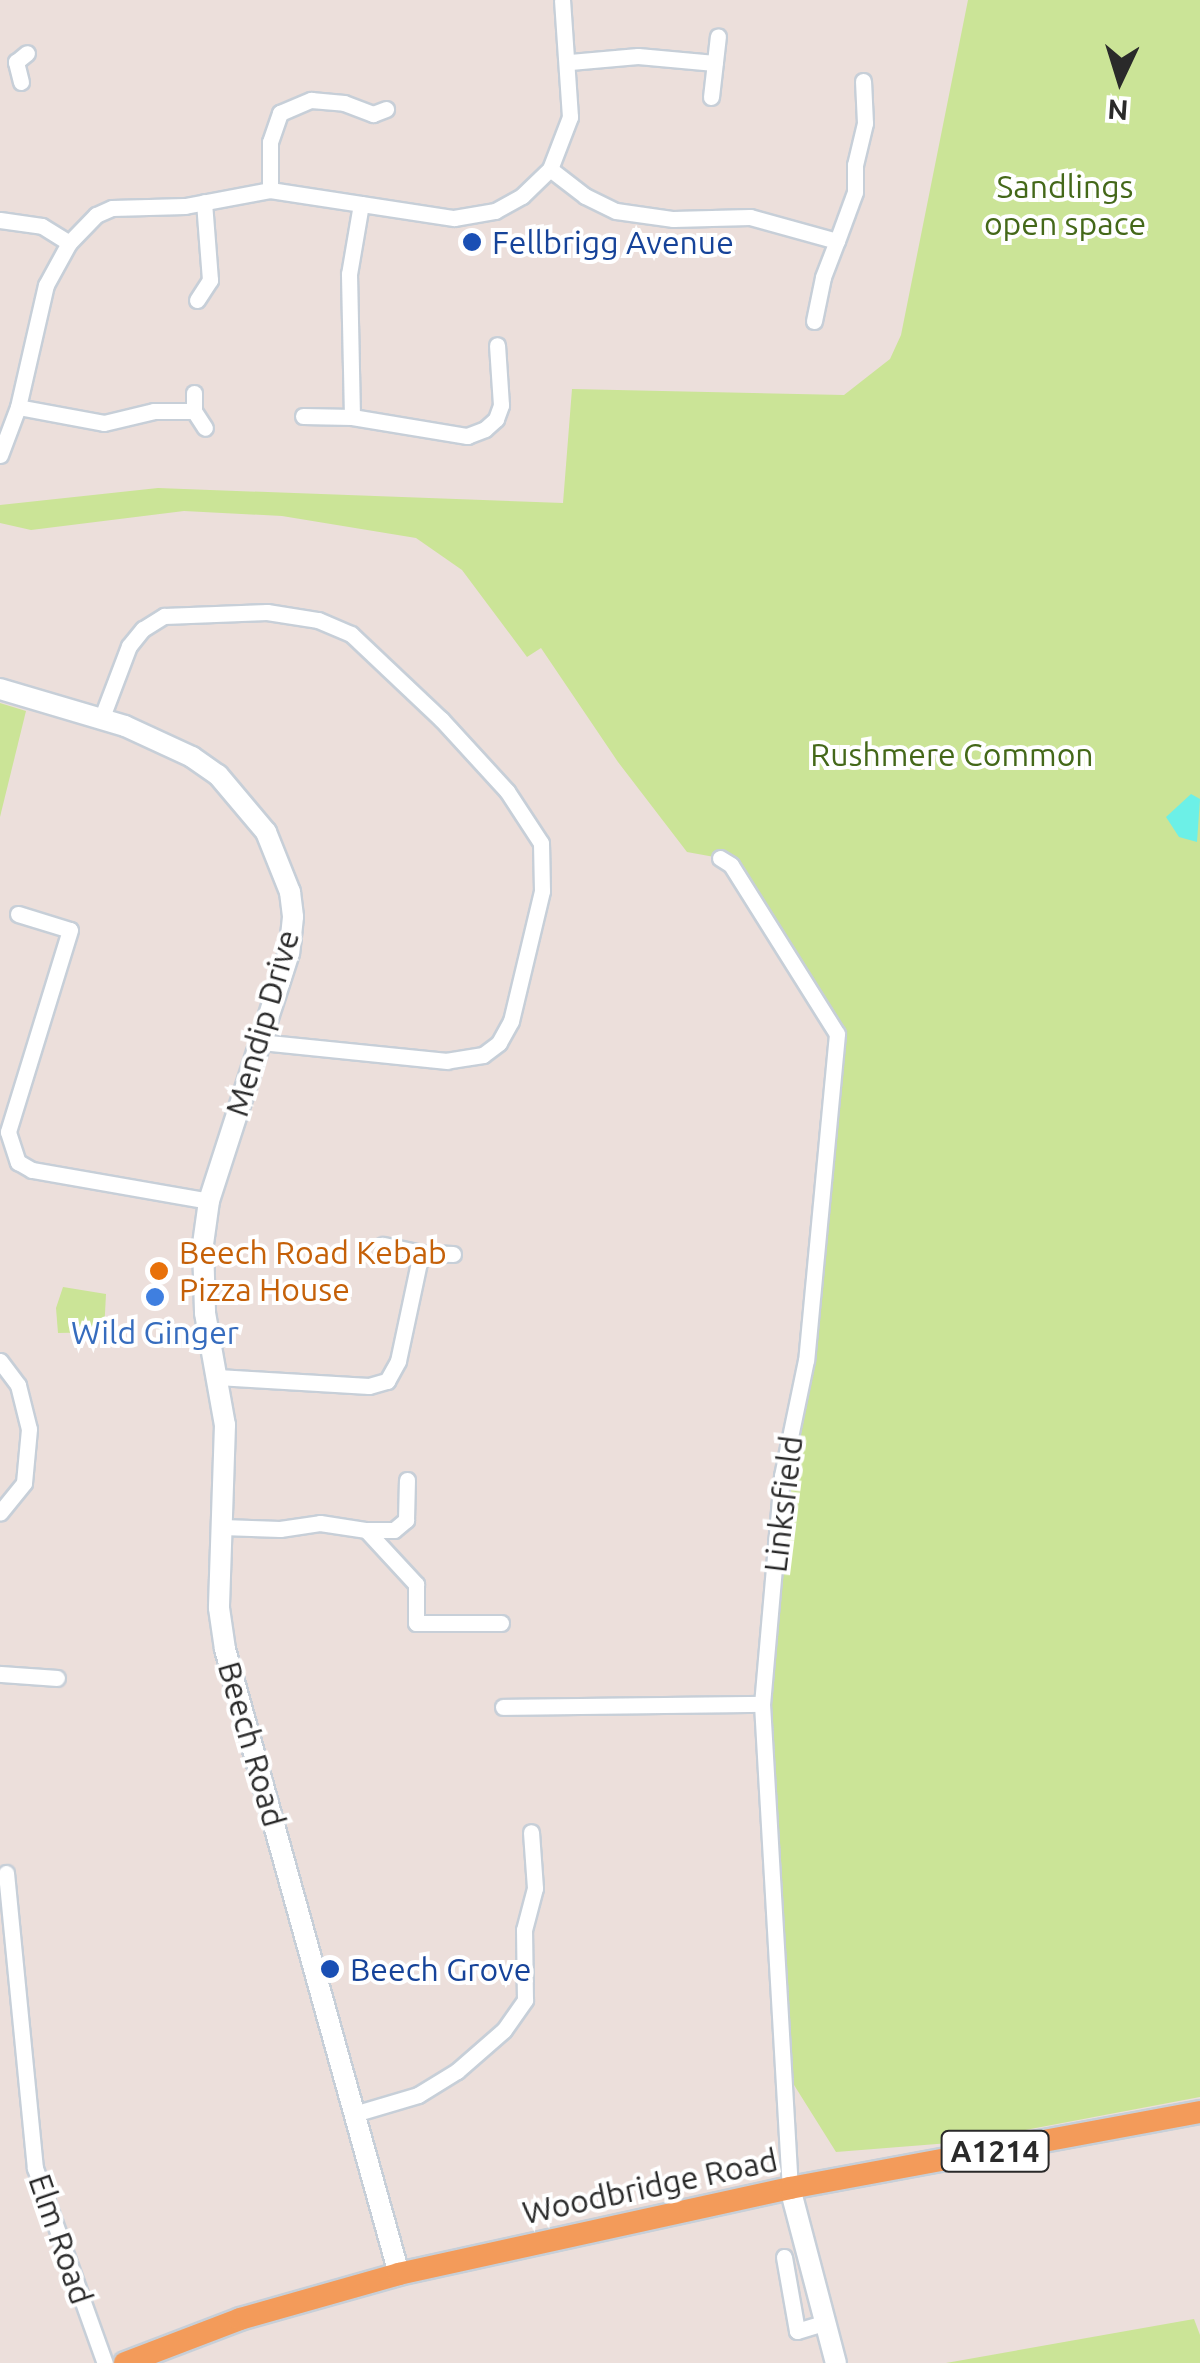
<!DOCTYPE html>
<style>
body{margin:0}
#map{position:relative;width:1200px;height:2363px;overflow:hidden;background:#ecdfdb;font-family:Ubuntu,sans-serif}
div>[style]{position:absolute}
.green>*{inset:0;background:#cbe497}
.water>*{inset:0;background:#6cf0e7}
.roads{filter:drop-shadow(2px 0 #c7cfd8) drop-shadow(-2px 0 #c7cfd8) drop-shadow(0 2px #c7cfd8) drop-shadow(0 -2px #c7cfd8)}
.street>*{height:15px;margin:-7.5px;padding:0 7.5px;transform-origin:7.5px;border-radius:7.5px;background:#fff}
.secondary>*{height:20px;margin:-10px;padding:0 10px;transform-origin:10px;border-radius:10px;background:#fff}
.primary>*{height:22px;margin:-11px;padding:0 11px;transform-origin:11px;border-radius:11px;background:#f39b5a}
.dots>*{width:28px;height:28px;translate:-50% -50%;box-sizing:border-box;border:5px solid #fff;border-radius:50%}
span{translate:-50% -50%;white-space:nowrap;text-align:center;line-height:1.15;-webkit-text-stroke:8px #fff;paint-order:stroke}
.shield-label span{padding:2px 8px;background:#fff;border:2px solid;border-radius:8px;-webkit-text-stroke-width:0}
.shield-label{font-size:30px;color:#2a2a2a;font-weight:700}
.park-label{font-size:32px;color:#446819}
.transit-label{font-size:32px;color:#164399}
.left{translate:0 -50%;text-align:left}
.street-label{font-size:32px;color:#2a2a2a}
.food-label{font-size:32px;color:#c56008}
.shop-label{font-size:32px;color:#366cbe}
.north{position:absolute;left:1070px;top:30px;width:100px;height:100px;-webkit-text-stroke:8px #fff;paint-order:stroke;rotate:184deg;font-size:28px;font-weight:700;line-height:40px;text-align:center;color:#2a2a2a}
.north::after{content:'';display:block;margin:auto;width:35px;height:45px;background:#2a2a2a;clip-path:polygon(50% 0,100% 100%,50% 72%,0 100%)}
</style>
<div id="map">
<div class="green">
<div style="clip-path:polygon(968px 0,1200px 0,1200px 2097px,962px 2142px,836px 2152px,789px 2077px,762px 1704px,782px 1476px,806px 1360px,837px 1034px,720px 858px,687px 852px,618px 762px,541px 648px,527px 657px,462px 570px,416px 538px,282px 516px,184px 511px,31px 530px,0 523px,0 505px,158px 488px,563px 503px,572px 389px,844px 395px,890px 359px,901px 335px)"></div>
<div style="clip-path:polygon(0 703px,26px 711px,0 817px)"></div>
<div style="clip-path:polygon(63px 1287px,106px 1294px,104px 1332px,58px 1333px,56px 1308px)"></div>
<div style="clip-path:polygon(1194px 2319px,1200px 2335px,1200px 2363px,946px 2363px)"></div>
</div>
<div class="water">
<div style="clip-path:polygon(1191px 794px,1200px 799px,1197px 842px,1179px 837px,1166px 817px)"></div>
</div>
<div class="roads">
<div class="street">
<div style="left:570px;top:62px;width:68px;rotate:-5deg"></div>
<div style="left:638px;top:56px;width:77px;rotate:5.2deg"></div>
<div style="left:21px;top:82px;width:21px;rotate:-104deg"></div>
<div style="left:16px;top:62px;width:14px;rotate:-39deg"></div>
<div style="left:711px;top:97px;width:61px;rotate:-83.5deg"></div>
<div style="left:550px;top:169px;width:44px;rotate:37.6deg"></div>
<div style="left:585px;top:196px;width:34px;rotate:26deg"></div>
<div style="left:616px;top:211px;width:58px;rotate:8deg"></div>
<div style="left:673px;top:219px;width:77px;rotate:-1.5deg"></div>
<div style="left:750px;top:217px;width:90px;rotate:15.4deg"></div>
<div style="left:837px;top:241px;width:52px;rotate:-69.8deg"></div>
<div style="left:855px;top:192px;width:27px;rotate:-90deg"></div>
<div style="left:855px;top:165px;width:43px;rotate:-76.6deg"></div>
<div style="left:865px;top:123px;width:42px;rotate:-92.7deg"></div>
<div style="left:270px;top:190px;width:48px;rotate:-90deg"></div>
<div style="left:270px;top:142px;width:31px;rotate:-71deg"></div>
<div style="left:280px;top:113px;width:34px;rotate:-23deg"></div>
<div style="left:311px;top:100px;width:33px;rotate:5deg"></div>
<div style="left:344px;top:103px;width:31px;rotate:21deg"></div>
<div style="left:373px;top:114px;width:14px;rotate:-21deg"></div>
<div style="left:361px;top:204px;width:71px;rotate:99.7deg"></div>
<div style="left:349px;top:274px;width:143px;rotate:88.8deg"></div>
<div style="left:352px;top:417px;width:117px;rotate:9.4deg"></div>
<div style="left:467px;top:436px;width:19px;rotate:-21deg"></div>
<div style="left:485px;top:429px;width:15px;rotate:-42deg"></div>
<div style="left:496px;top:419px;width:15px;rotate:-70deg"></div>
<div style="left:501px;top:405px;width:60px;rotate:-93.8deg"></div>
<div style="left:0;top:220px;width:42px;rotate:8.1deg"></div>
<div style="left:42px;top:226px;width:32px;rotate:32deg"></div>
<div style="left:197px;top:300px;width:24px;rotate:-57deg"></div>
<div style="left:210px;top:280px;width:78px;rotate:-94.4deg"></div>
<div style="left:814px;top:321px;width:45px;rotate:-78.4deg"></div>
<div style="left:823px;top:277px;width:39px;rotate:-69deg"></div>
<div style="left:194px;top:393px;width:18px;rotate:90deg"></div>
<div style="left:194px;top:411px;width:20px;rotate:57deg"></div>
<div style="left:18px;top:407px;width:87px;rotate:10.5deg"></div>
<div style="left:104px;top:423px;width:51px;rotate:-13.5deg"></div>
<div style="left:154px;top:411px;width:40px"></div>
<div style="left:303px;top:416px;width:49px;rotate:1.2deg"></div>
<div style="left:0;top:455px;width:51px;rotate:-69.4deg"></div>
<div style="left:18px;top:407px;width:125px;rotate:-77.1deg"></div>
<div style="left:46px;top:285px;width:48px;rotate:-61.3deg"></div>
<div style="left:69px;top:243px;width:39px;rotate:-46deg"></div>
<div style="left:96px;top:215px;width:17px;rotate:-24deg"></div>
<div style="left:112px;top:208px;width:73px;rotate:-1.6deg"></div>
<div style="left:185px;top:206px;width:86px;rotate:-10.7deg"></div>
<div style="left:270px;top:190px;width:186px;rotate:8.7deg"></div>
<div style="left:454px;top:218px;width:42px;rotate:-9.7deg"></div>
<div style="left:495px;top:211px;width:31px;rotate:-29deg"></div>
<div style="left:522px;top:196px;width:39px;rotate:-44deg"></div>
<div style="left:550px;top:169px;width:56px;rotate:-69deg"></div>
<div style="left:570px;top:117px;width:117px;rotate:-93.9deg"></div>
<div style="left:102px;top:717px;width:76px;rotate:-69.2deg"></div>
<div style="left:129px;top:646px;width:22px;rotate:-51deg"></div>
<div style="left:143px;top:629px;width:25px;rotate:-32deg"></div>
<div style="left:164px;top:616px;width:103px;rotate:-2.2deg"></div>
<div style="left:267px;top:612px;width:52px;rotate:8.9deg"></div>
<div style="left:318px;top:620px;width:36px;rotate:23deg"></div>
<div style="left:351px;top:634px;width:124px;rotate:43.4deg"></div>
<div style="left:441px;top:719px;width:98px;rotate:47.5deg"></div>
<div style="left:507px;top:791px;width:62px;rotate:56.8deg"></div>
<div style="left:541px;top:843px;width:48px;rotate:88.8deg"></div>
<div style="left:542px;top:891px;width:134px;rotate:103.4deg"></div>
<div style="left:511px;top:1021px;width:25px;rotate:119deg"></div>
<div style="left:499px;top:1043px;width:20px;rotate:143deg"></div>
<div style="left:483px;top:1055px;width:36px;rotate:171deg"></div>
<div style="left:447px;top:1061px;width:189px;rotate:-174.2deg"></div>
<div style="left:720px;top:858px;width:13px;rotate:32deg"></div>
<div style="left:731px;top:865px;width:199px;rotate:57.9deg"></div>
<div style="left:837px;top:1034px;width:327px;rotate:95.4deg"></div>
<div style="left:806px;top:1360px;width:118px;rotate:101.7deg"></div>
<div style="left:782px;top:1476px;width:229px;rotate:95deg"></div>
<div style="left:762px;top:1704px;width:485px;rotate:86.7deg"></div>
<div style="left:18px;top:914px;width:54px;rotate:17.1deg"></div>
<div style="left:70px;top:930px;width:211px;rotate:107.1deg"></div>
<div style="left:8px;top:1132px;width:32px;rotate:72deg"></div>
<div style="left:18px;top:1162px;width:16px;rotate:30deg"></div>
<div style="left:32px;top:1170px;width:180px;rotate:9.9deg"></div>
<div style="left:383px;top:1245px;width:39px;rotate:12deg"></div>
<div style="left:0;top:1361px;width:30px;rotate:53deg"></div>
<div style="left:18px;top:1385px;width:45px;rotate:76deg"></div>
<div style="left:29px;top:1429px;width:54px;rotate:95.3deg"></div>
<div style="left:24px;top:1483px;width:38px;rotate:129deg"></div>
<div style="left:217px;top:1377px;width:152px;rotate:3.4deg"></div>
<div style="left:369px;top:1386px;width:19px;rotate:-16deg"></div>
<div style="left:387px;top:1381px;width:23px;rotate:-61deg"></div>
<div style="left:398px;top:1361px;width:110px;rotate:-78deg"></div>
<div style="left:421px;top:1253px;width:32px;rotate:2deg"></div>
<div style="left:222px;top:1527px;width:58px;rotate:2deg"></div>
<div style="left:280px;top:1529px;width:40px;rotate:-8.5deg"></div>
<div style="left:320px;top:1523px;width:47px;rotate:8.7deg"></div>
<div style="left:366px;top:1530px;width:74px;rotate:47.2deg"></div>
<div style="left:416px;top:1584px;width:39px;rotate:90deg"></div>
<div style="left:416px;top:1623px;width:85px"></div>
<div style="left:366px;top:1530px;width:28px"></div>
<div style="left:394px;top:1530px;width:16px;rotate:-40deg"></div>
<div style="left:406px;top:1520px;width:40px;rotate:-88.6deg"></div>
<div style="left:0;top:1674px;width:57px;rotate:4deg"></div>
<div style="left:503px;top:1707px;width:259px;rotate:-0.7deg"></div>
<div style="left:6px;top:1873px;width:296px;rotate:84.4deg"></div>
<div style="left:35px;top:2168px;width:207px;rotate:70.3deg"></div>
<div style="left:354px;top:2114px;width:67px;rotate:-16.5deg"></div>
<div style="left:418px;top:2095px;width:46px;rotate:-31.6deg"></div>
<div style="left:457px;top:2071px;width:62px;rotate:-41.1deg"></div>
<div style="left:504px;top:2030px;width:37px;rotate:-55deg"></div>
<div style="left:525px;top:2000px;width:70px;rotate:-90.8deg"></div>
<div style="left:524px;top:1930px;width:43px;rotate:-75.3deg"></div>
<div style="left:535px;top:1888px;width:56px;rotate:-94.1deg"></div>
<div style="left:784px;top:2257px;width:75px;rotate:80deg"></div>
<div style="left:797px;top:2331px;width:30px;rotate:-17deg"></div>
</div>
<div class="secondary">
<div style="left:0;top:689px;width:130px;rotate:16.5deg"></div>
<div style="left:125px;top:726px;width:74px;rotate:24.8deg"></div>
<div style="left:192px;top:757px;width:32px;rotate:35deg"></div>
<div style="left:218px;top:775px;width:75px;rotate:49.9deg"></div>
<div style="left:266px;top:832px;width:65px;rotate:68.2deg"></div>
<div style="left:290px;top:892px;width:25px;rotate:83deg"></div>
<div style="left:293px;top:917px;width:36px;rotate:96deg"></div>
<div style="left:289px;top:953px;width:261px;rotate:107.9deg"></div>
<div style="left:209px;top:1201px;width:43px;rotate:97.9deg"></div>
<div style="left:203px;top:1244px;width:69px;rotate:88.3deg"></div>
<div style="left:205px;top:1313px;width:114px;rotate:79.9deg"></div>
<div style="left:225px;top:1425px;width:183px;rotate:91.9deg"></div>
<div style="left:219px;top:1608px;width:41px;rotate:81.7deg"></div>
<div style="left:225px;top:1649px;width:649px;rotate:74.44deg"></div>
<div style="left:790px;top:2188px;width:181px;rotate:75.3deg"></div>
</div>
<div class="primary">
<div style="left:125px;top:2363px;width:123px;rotate:-20.9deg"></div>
<div style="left:240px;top:2319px;width:165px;rotate:-15.8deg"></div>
<div style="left:399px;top:2274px;width:400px;rotate:-12.4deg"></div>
<div style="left:790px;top:2188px;width:417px;rotate:-10.5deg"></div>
</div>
</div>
<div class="dots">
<div style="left:472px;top:242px;background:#1a4fb4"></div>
<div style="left:159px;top:1271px;background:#e8710a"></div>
<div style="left:155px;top:1297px;background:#3f7fe0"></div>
<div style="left:330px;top:1969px;background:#1a4fb4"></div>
</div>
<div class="shield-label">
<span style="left:995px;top:2151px">A1214</span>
</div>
<div class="park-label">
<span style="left:1065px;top:205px">Sandlings<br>open space</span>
<span style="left:952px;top:754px">Rushmere Common</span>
</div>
<div class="transit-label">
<span class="left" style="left:492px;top:242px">Fellbrigg Avenue</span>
<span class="left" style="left:350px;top:1969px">Beech Grove</span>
</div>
<div class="street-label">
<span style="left:262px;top:1023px;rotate:-74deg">Mendip Drive</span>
<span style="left:783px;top:1504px;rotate:-83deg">Linksfield</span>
<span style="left:252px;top:1744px;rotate:74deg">Beech Road</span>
<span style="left:650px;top:2186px;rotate:-12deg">Woodbridge Road</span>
<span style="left:61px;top:2239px;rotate:71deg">Elm Road</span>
</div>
<div class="food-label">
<span class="left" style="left:179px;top:1271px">Beech Road Kebab<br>Pizza House</span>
</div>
<div class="shop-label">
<span style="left:155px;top:1332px">Wild Ginger</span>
</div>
<div class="north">N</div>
</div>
